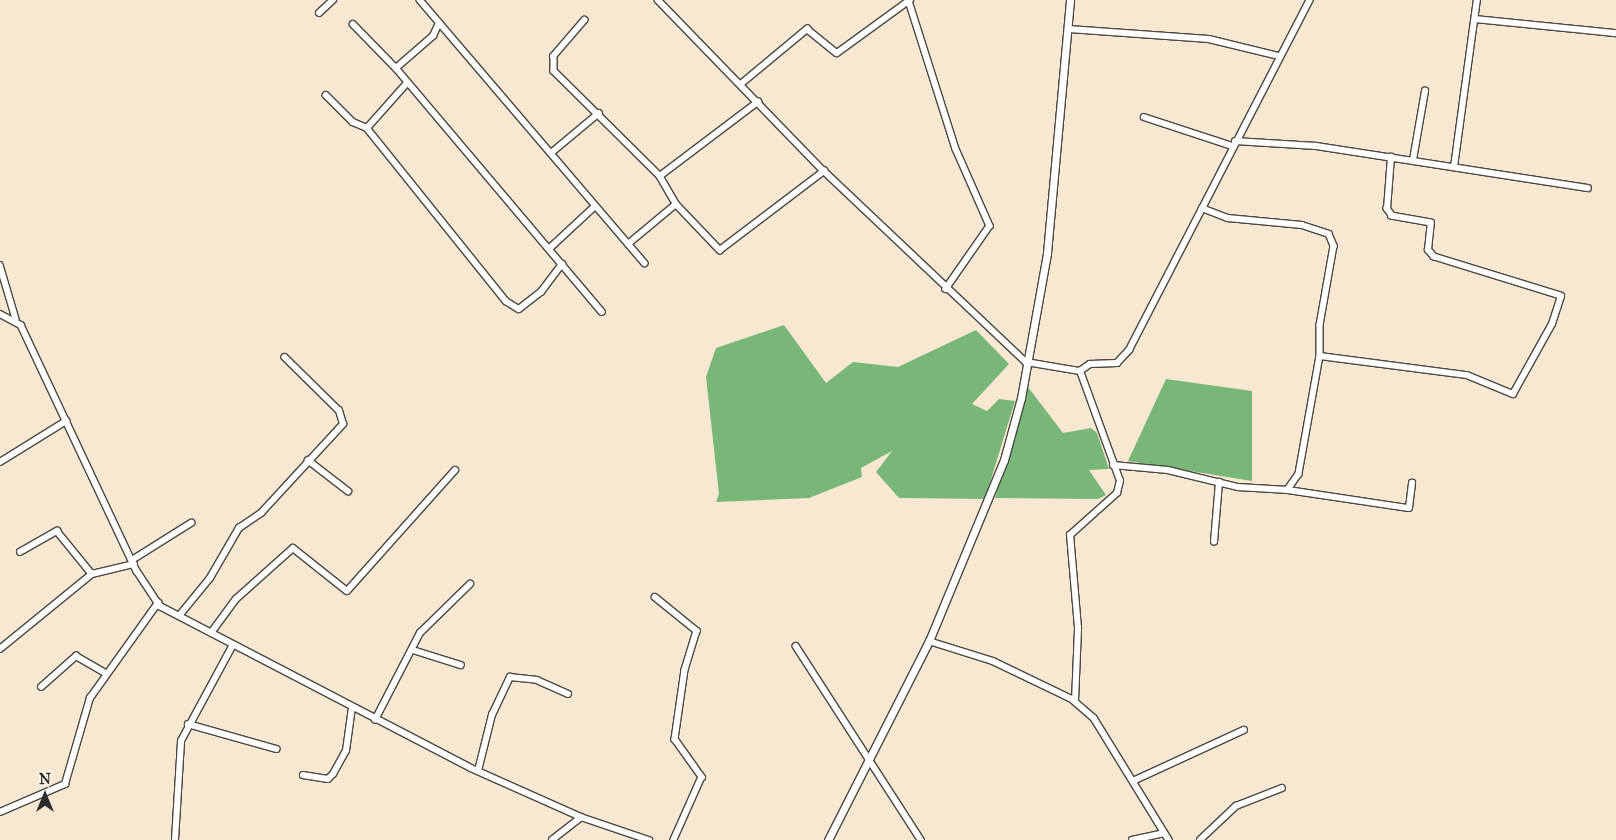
<!DOCTYPE html>
<style>
body{margin:0}
#map{position:relative;width:1616px;height:840px;overflow:hidden;background:#f8e8d1;font-family:"IM FELL Great Primer",serif}
div>[style]{position:absolute}
.forest>*{inset:0;background:#78b778}
.roads{filter:drop-shadow(1px 0 #4a4744) drop-shadow(-1px 0 #4a4744) drop-shadow(0 1px #4a4744) drop-shadow(0 -1px #4a4744)}
.minor>*{height:5.5px;margin:-2.75px;padding:0 2.75px;transform-origin:2.75px;border-radius:2.75px;background:#fff}
.tertiary>*{height:7px;margin:-3.5px;padding:0 3.5px;transform-origin:3.5px;border-radius:3.5px;background:#fff}
span{translate:-50% -50%;white-space:nowrap;text-align:center;line-height:1.15;-webkit-text-stroke:4px #fcf5e5;paint-order:stroke}
.north{position:absolute;left:20px;top:770px;width:50px;height:50px;-webkit-text-stroke:4px #fcf5e5;paint-order:stroke;rotate:0deg;font-size:14px;font-weight:700;line-height:20px;text-align:center;color:#2b2b2b}
.north::after{content:'';display:block;margin:auto;width:18px;height:22px;background:#2b2b2b;clip-path:polygon(50% 0,100% 100%,50% 72%,0 100%)}
</style>
<div id="map">
<div class="forest">
<div style="clip-path:polygon(784px 325px,826px 383px,853px 362px,898px 367px,976px 330px,1009px 364px,972px 404px,987px 411px,999px 399px,1015px 401px,985px 499px,899px 498px,876px 472px,892px 451px,861px 468px,862px 477px,809px 498px,716px 502px,719px 494px,706px 377px,716px 348px)"></div>
<div style="clip-path:polygon(1166px 379px,1252px 391px,1252px 481px,1128px 461px)"></div>
<div style="clip-path:polygon(1028px 387px,1063px 433px,1091px 428px,1097px 433px,1109px 469px,1089px 470px,1106px 495px,1098px 499px,995px 498px)"></div>
</div>
<div class="roads">
<div class="minor">
<div style="left:420px;top:0;width:346px;rotate:49.5deg"></div>
<div style="left:658px;top:0;width:238px;rotate:45.9deg"></div>
<div style="left:824px;top:171px;width:278px;rotate:43.4deg"></div>
<div style="left:1026px;top:362px;width:55px;rotate:9.5deg"></div>
<div style="left:909px;top:1px;width:155px;rotate:72.4deg"></div>
<div style="left:956px;top:149px;width:84px;rotate:66.2deg"></div>
<div style="left:990px;top:226px;width:77px;rotate:124.9deg"></div>
<div style="left:319px;top:13px;width:19px;rotate:-43deg"></div>
<div style="left:1475px;top:19px;width:142px;rotate:5.7deg"></div>
<div style="left:585px;top:20px;width:48px;rotate:130.7deg"></div>
<div style="left:554px;top:56px;width:15px;rotate:90deg"></div>
<div style="left:554px;top:71px;width:149px;rotate:44.7deg"></div>
<div style="left:660px;top:176px;width:32px;rotate:60deg"></div>
<div style="left:676px;top:204px;width:64px;rotate:46.3deg"></div>
<div style="left:720px;top:250px;width:131px;rotate:-37.2deg"></div>
<div style="left:353px;top:24px;width:62px;rotate:45.7deg"></div>
<div style="left:396px;top:68px;width:319px;rotate:49.8deg"></div>
<div style="left:1069px;top:29px;width:140px;rotate:4.1deg"></div>
<div style="left:1209px;top:39px;width:72px;rotate:13.7deg"></div>
<div style="left:396px;top:68px;width:49px;rotate:-40.9deg"></div>
<div style="left:433px;top:36px;width:14px;rotate:-65deg"></div>
<div style="left:742px;top:83px;width:85px;rotate:-39.7deg"></div>
<div style="left:807px;top:29px;width:38px;rotate:39deg"></div>
<div style="left:837px;top:53px;width:90px;rotate:-36deg"></div>
<div style="left:326px;top:95px;width:38px;rotate:45deg"></div>
<div style="left:353px;top:122px;width:15px;rotate:23deg"></div>
<div style="left:367px;top:128px;width:222px;rotate:51.2deg"></div>
<div style="left:506px;top:301px;width:15px;rotate:32deg"></div>
<div style="left:519px;top:309px;width:28px;rotate:-38deg"></div>
<div style="left:541px;top:292px;width:35px;rotate:-53deg"></div>
<div style="left:1144px;top:117px;width:93px;rotate:18.2deg"></div>
<div style="left:367px;top:128px;width:60px;rotate:-48.4deg"></div>
<div style="left:1235px;top:141px;width:81px;rotate:3.5deg"></div>
<div style="left:1316px;top:146px;width:275px;rotate:8.8deg"></div>
<div style="left:551px;top:153px;width:62px;rotate:-39.8deg"></div>
<div style="left:1413px;top:160px;width:70px;rotate:-80.1deg"></div>
<div style="left:1454px;top:167px;width:169px;rotate:-82.2deg"></div>
<div style="left:660px;top:176px;width:123px;rotate:-37.1deg"></div>
<div style="left:1202px;top:208px;width:28px;rotate:21deg"></div>
<div style="left:1228px;top:218px;width:74px;rotate:5.4deg"></div>
<div style="left:1302px;top:225px;width:28px;rotate:18deg"></div>
<div style="left:1329px;top:234px;width:13px;rotate:67deg"></div>
<div style="left:1334px;top:246px;width:80px;rotate:100deg"></div>
<div style="left:1320px;top:325px;width:31px;rotate:90deg"></div>
<div style="left:1320px;top:356px;width:148px;rotate:7.4deg"></div>
<div style="left:1467px;top:375px;width:50px;rotate:22.4deg"></div>
<div style="left:1513px;top:394px;width:80px;rotate:-60.9deg"></div>
<div style="left:1552px;top:324px;width:29px;rotate:-72deg"></div>
<div style="left:1561px;top:296px;width:133px;rotate:-162.9deg"></div>
<div style="left:1434px;top:257px;width:9px;rotate:-131deg"></div>
<div style="left:1428px;top:250px;width:27px;rotate:-84deg"></div>
<div style="left:1431px;top:223px;width:40px;rotate:-170deg"></div>
<div style="left:1392px;top:216px;width:9px;rotate:-126deg"></div>
<div style="left:1387px;top:209px;width:52px;rotate:-85.6deg"></div>
<div style="left:628px;top:244px;width:62px;rotate:-39.8deg"></div>
<div style="left:551px;top:247px;width:59px;rotate:-42.9deg"></div>
<div style="left:0;top:265px;width:56px;rotate:73.5deg"></div>
<div style="left:0;top:314px;width:24px;rotate:28deg"></div>
<div style="left:21px;top:325px;width:272px;rotate:64.8deg"></div>
<div style="left:137px;top:571px;width:42px;rotate:56.7deg"></div>
<div style="left:160px;top:606px;width:351px;rotate:27.5deg"></div>
<div style="left:471px;top:768px;width:120px;rotate:24deg"></div>
<div style="left:581px;top:817px;width:72px;rotate:18.7deg"></div>
<div style="left:1320px;top:356px;width:120px;rotate:100.1deg"></div>
<div style="left:1299px;top:474px;width:19px;rotate:125deg"></div>
<div style="left:1288px;top:490px;width:122px;rotate:8.5deg"></div>
<div style="left:1409px;top:508px;width:25px;rotate:-83deg"></div>
<div style="left:308px;top:460px;width:51px;rotate:37.8deg"></div>
<div style="left:0;top:462px;width:78px;rotate:-31.8deg"></div>
<div style="left:1113px;top:465px;width:55px;rotate:5.2deg"></div>
<div style="left:1168px;top:470px;width:72px;rotate:13.7deg"></div>
<div style="left:1238px;top:487px;width:50px;rotate:3.4deg"></div>
<div style="left:1214px;top:542px;width:60px;rotate:-85.2deg"></div>
<div style="left:20px;top:552px;width:43px;rotate:-29.6deg"></div>
<div style="left:57px;top:531px;width:55px;rotate:50.9deg"></div>
<div style="left:92px;top:574px;width:43px;rotate:-13.4deg"></div>
<div style="left:132px;top:560px;width:70px;rotate:-32.1deg"></div>
<div style="left:655px;top:597px;width:54px;rotate:39deg"></div>
<div style="left:697px;top:631px;width:41px;rotate:107.1deg"></div>
<div style="left:685px;top:670px;width:70px;rotate:98.2deg"></div>
<div style="left:675px;top:739px;width:47px;rotate:54.6deg"></div>
<div style="left:702px;top:777px;width:69px;rotate:114deg"></div>
<div style="left:179px;top:616px;width:49px;rotate:-50.8deg"></div>
<div style="left:210px;top:578px;width:58px;rotate:-59.9deg"></div>
<div style="left:239px;top:528px;width:27px;rotate:-34deg"></div>
<div style="left:261px;top:513px;width:121px;rotate:-47.3deg"></div>
<div style="left:343px;top:424px;width:14px;rotate:-107deg"></div>
<div style="left:339px;top:411px;width:76px;rotate:-135.5deg"></div>
<div style="left:211px;top:633px;width:42px;rotate:-53.7deg"></div>
<div style="left:236px;top:599px;width:76px;rotate:-41.8deg"></div>
<div style="left:293px;top:548px;width:69px;rotate:38.5deg"></div>
<div style="left:347px;top:591px;width:162px;rotate:-48.2deg"></div>
<div style="left:929px;top:641px;width:67px;rotate:17.4deg"></div>
<div style="left:993px;top:661px;width:88px;rotate:25.7deg"></div>
<div style="left:1072px;top:699px;width:29px;rotate:41deg"></div>
<div style="left:1094px;top:718px;width:143px;rotate:58.4deg"></div>
<div style="left:796px;top:646px;width:231px;rotate:57.2deg"></div>
<div style="left:0;top:649px;width:119px;rotate:-39.2deg"></div>
<div style="left:413px;top:650px;width:50px;rotate:17.4deg"></div>
<div style="left:41px;top:687px;width:47px;rotate:-41.5deg"></div>
<div style="left:76px;top:656px;width:34px;rotate:30deg"></div>
<div style="left:1075px;top:701px;width:73px;rotate:-87.6deg"></div>
<div style="left:1078px;top:628px;width:93px;rotate:-94.9deg"></div>
<div style="left:1070px;top:535px;width:63px;rotate:-41.8deg"></div>
<div style="left:1117px;top:493px;width:12px;rotate:-76deg"></div>
<div style="left:1120px;top:481px;width:117px;rotate:-110deg"></div>
<div style="left:1080px;top:371px;width:12px;rotate:-35deg"></div>
<div style="left:1090px;top:364px;width:27px;rotate:-2deg"></div>
<div style="left:1117px;top:363px;width:18px;rotate:-47deg"></div>
<div style="left:1129px;top:350px;width:394px;rotate:-62.7deg"></div>
<div style="left:375px;top:720px;width:98px;rotate:-62.7deg"></div>
<div style="left:420px;top:633px;width:70px;rotate:-44.4deg"></div>
<div style="left:188px;top:724px;width:92px;rotate:15.7deg"></div>
<div style="left:478px;top:771px;width:58px;rotate:-76deg"></div>
<div style="left:492px;top:715px;width:42px;rotate:-64.7deg"></div>
<div style="left:510px;top:677px;width:27px;rotate:6deg"></div>
<div style="left:537px;top:680px;width:34px;rotate:24deg"></div>
<div style="left:303px;top:775px;width:25px;rotate:9deg"></div>
<div style="left:328px;top:779px;width:7px;rotate:-45deg"></div>
<div style="left:333px;top:774px;width:26px;rotate:-61deg"></div>
<div style="left:346px;top:751px;width:43px;rotate:-82.1deg"></div>
<div style="left:1133px;top:781px;width:122px;rotate:-24.7deg"></div>
<div style="left:0;top:812px;width:71px;rotate:-23.3deg"></div>
<div style="left:65px;top:784px;width:90px;rotate:-73.8deg"></div>
<div style="left:90px;top:698px;width:117px;rotate:-54.4deg"></div>
<div style="left:175px;top:840px;width:99px;rotate:-86.5deg"></div>
<div style="left:181px;top:741px;width:109px;rotate:-61.6deg"></div>
<div style="left:552px;top:840px;width:37px;rotate:-38deg"></div>
<div style="left:1132px;top:840px;width:33px;rotate:-12deg"></div>
<div style="left:1200px;top:840px;width:50px;rotate:-43.4deg"></div>
<div style="left:1236px;top:806px;width:49px;rotate:-21.4deg"></div>
</div>
<div class="tertiary">
<div style="left:828px;top:840px;width:223px;rotate:-63.1deg"></div>
<div style="left:929px;top:641px;width:196px;rotate:-67.5deg"></div>
<div style="left:1004px;top:460px;width:64px;rotate:-74.7deg"></div>
<div style="left:1021px;top:398px;width:147px;rotate:-79.8deg"></div>
<div style="left:1047px;top:253px;width:254px;rotate:-84.8deg"></div>
</div>
</div>
<div class="north">N</div>
</div>
